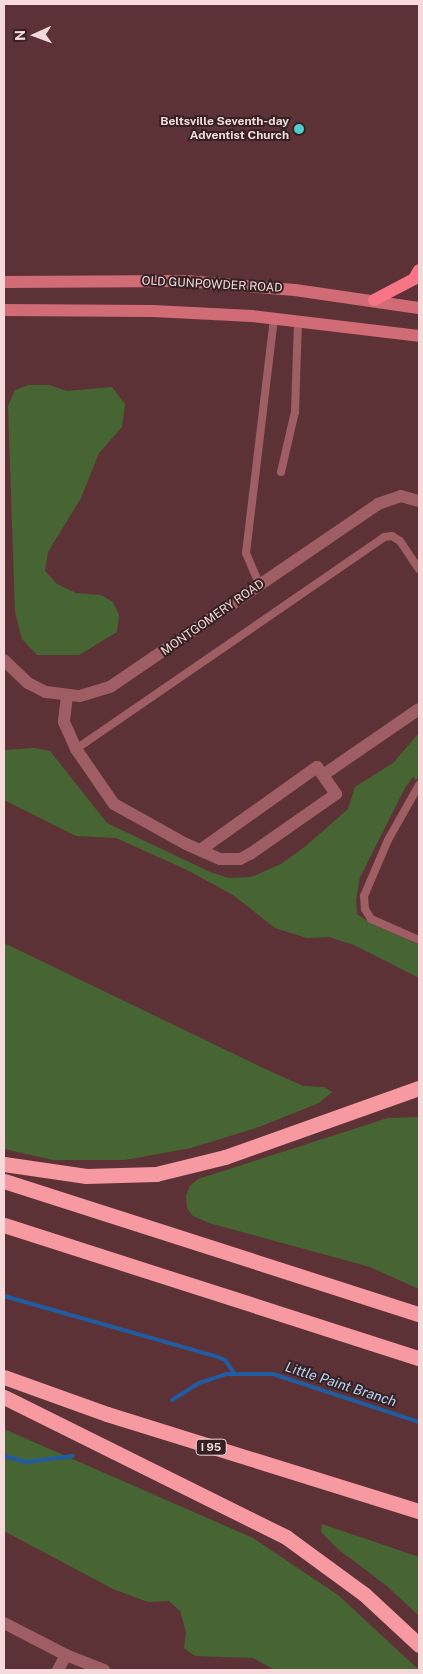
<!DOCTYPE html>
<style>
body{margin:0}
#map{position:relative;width:423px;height:1674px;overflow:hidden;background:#5d3236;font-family:"Public Sans",sans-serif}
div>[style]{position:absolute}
.green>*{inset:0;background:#466533}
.stream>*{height:4px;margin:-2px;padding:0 2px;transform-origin:2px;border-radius:2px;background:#215ba0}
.lane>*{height:8px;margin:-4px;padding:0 4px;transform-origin:4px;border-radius:4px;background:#9e5e63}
.street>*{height:12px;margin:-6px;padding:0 6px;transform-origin:6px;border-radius:6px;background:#9e5e63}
.secondary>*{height:12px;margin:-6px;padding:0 6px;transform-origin:6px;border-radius:6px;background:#d16c76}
.primary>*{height:12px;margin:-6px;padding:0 6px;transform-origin:6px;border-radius:6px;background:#f77584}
.highway>*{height:15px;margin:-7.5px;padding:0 7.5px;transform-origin:7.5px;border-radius:7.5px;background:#f699a0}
.dots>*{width:14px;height:14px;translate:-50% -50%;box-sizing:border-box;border:2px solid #352122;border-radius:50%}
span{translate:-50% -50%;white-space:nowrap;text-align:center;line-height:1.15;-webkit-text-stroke:4px #352122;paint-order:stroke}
.shield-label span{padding:1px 4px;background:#352122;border:1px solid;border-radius:4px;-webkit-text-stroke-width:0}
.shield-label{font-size:11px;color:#f6dadb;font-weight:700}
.poi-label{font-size:12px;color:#f6dadb;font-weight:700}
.right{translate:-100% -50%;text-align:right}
.street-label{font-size:12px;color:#f6dadb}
.water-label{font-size:14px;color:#b6d4fa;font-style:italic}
.frame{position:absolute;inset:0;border:5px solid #f6dadb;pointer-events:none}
.north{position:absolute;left:10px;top:10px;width:50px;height:50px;-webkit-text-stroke:4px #352122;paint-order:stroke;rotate:268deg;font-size:14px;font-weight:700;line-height:20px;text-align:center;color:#f6dadb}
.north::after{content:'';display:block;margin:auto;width:18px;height:22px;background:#f6dadb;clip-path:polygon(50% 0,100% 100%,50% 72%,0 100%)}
</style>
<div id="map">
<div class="green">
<div style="clip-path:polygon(29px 385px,49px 385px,67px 391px,112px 387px,125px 404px,122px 427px,99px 453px,81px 498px,48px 552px,45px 571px,57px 584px,76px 593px,101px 595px,113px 602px,119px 615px,117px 632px,79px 655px,37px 655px,22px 639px,15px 612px,8px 406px,15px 390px)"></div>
<div style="clip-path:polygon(419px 733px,419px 776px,416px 780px,413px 777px,405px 788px,360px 877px,356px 900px,357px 914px,370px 923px,419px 945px,419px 978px,354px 945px,329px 937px,307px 938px,275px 928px,233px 895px,187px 870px,116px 838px,76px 836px,4px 800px,4px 750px,34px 748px,50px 751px,107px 823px,210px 872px,229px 878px,251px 877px,281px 864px,307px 845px,348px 809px,355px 787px,393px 763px)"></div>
<div style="clip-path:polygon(4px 943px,261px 1067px,303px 1086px,324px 1087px,332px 1092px,319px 1103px,259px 1127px,191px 1148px,125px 1160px,53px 1160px,4px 1149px)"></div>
<div style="clip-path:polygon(419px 1117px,419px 1289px,370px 1267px,209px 1223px,193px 1216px,187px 1208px,186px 1196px,190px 1186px,198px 1179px,388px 1118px)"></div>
<div style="clip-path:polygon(4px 1429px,253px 1538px,338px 1595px,419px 1670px,275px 1670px,253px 1658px,195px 1656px,184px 1648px,186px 1632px,180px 1611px,169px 1601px,148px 1602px,113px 1589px,4px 1531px)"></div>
<div style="clip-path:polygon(322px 1524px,419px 1557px,419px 1616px,387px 1586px,338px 1549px,321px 1532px)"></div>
</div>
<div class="stream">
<div style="left:4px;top:1296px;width:223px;rotate:15.9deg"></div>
<div style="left:218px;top:1357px;width:8px;rotate:23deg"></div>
<div style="left:225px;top:1360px;width:16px;rotate:55deg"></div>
<div style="left:172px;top:1400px;width:32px;rotate:-32deg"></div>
<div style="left:199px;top:1383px;width:28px;rotate:-18deg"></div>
<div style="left:226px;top:1374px;width:47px"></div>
<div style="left:273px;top:1374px;width:154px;rotate:18.2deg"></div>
<div style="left:4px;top:1456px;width:23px;rotate:15deg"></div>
<div style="left:26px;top:1462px;width:47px;rotate:-7.3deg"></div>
</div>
<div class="lane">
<div style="left:281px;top:472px;width:62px;rotate:-76.9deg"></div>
<div style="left:295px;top:412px;width:92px;rotate:-88.1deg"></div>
<div style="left:260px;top:586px;width:36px;rotate:-113deg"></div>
<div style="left:246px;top:553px;width:238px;rotate:-83.2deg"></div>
<div style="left:76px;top:749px;width:374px;rotate:-34.5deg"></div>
<div style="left:384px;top:537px;width:8px;rotate:-7deg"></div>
<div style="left:392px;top:536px;width:9px;rotate:32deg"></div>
<div style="left:400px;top:541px;width:34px;rotate:56deg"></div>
<div style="left:419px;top:785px;width:63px;rotate:119.4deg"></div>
<div style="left:388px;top:840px;width:61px;rotate:113.2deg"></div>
<div style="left:364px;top:896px;width:13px;rotate:86deg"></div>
<div style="left:365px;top:909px;width:12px;rotate:59deg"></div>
<div style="left:371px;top:919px;width:52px;rotate:23.6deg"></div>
</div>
<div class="street">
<div style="left:4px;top:660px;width:33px;rotate:44deg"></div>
<div style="left:28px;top:683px;width:20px;rotate:27deg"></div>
<div style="left:46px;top:692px;width:34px;rotate:7deg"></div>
<div style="left:80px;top:696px;width:31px;rotate:-17deg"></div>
<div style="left:110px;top:687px;width:325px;rotate:-34.3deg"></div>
<div style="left:378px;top:504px;width:24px;rotate:-19deg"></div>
<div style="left:401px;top:496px;width:19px;rotate:16deg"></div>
<div style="left:67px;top:696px;width:26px;rotate:97deg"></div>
<div style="left:64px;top:722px;width:30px;rotate:66deg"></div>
<div style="left:76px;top:749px;width:67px;rotate:55.4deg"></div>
<div style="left:114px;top:804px;width:82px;rotate:29.1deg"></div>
<div style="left:186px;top:844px;width:37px;rotate:24deg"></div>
<div style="left:220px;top:859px;width:20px"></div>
<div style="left:240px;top:859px;width:11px;rotate:-27deg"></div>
<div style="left:250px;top:854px;width:105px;rotate:-34.9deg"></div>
<div style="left:336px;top:794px;width:33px;rotate:-125deg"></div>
<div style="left:317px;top:767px;width:143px;rotate:144.6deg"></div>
<div style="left:323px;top:775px;width:116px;rotate:-34.5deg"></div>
<div style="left:4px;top:1623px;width:70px;rotate:27.3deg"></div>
<div style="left:66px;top:1655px;width:41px;rotate:21.5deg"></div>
<div style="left:58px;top:1670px;width:17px;rotate:-62deg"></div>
</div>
<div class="secondary">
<div style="left:4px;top:282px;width:181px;rotate:-0.3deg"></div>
<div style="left:185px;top:281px;width:110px;rotate:4.7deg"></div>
<div style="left:295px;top:290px;width:125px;rotate:8.3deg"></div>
<div style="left:4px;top:310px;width:149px;rotate:0.4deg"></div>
<div style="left:153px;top:311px;width:99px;rotate:2.9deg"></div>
<div style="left:252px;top:316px;width:168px;rotate:6.8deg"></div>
</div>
<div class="primary">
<div style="left:374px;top:300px;width:45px;rotate:-27.7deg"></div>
<div style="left:414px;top:279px;width:10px;rotate:-61deg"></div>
</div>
<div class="highway">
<div style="left:4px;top:1164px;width:83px;rotate:8.3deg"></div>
<div style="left:86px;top:1176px;width:70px;rotate:-1.6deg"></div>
<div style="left:156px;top:1174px;width:71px;rotate:-13.8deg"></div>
<div style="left:225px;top:1157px;width:206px;rotate:-19.6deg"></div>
<div style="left:4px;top:1181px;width:436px;rotate:17.8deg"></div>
<div style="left:4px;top:1225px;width:436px;rotate:17.8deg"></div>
<div style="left:4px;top:1377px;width:109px;rotate:19.8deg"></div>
<div style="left:107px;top:1414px;width:327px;rotate:17.3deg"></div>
<div style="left:4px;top:1397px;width:315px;rotate:26.4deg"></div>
<div style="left:286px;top:1537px;width:97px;rotate:36.2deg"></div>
<div style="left:364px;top:1594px;width:75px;rotate:42.8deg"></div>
</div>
<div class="dots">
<div style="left:299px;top:129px;background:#52cdcd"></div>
</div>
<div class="shield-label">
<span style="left:211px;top:1447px">I 95</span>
</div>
<div class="poi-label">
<span class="right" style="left:289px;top:129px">Beltsville Seventh-day<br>Adventist Church</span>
</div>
<div class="street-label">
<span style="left:212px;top:285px;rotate:3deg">OLD GUNPOWDER ROAD</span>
<span style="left:213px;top:618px;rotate:-35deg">MONTGOMERY ROAD</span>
</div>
<div class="water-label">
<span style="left:341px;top:1384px;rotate:18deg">Little Paint Branch</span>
</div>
<div class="frame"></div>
<div class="north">N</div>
</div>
